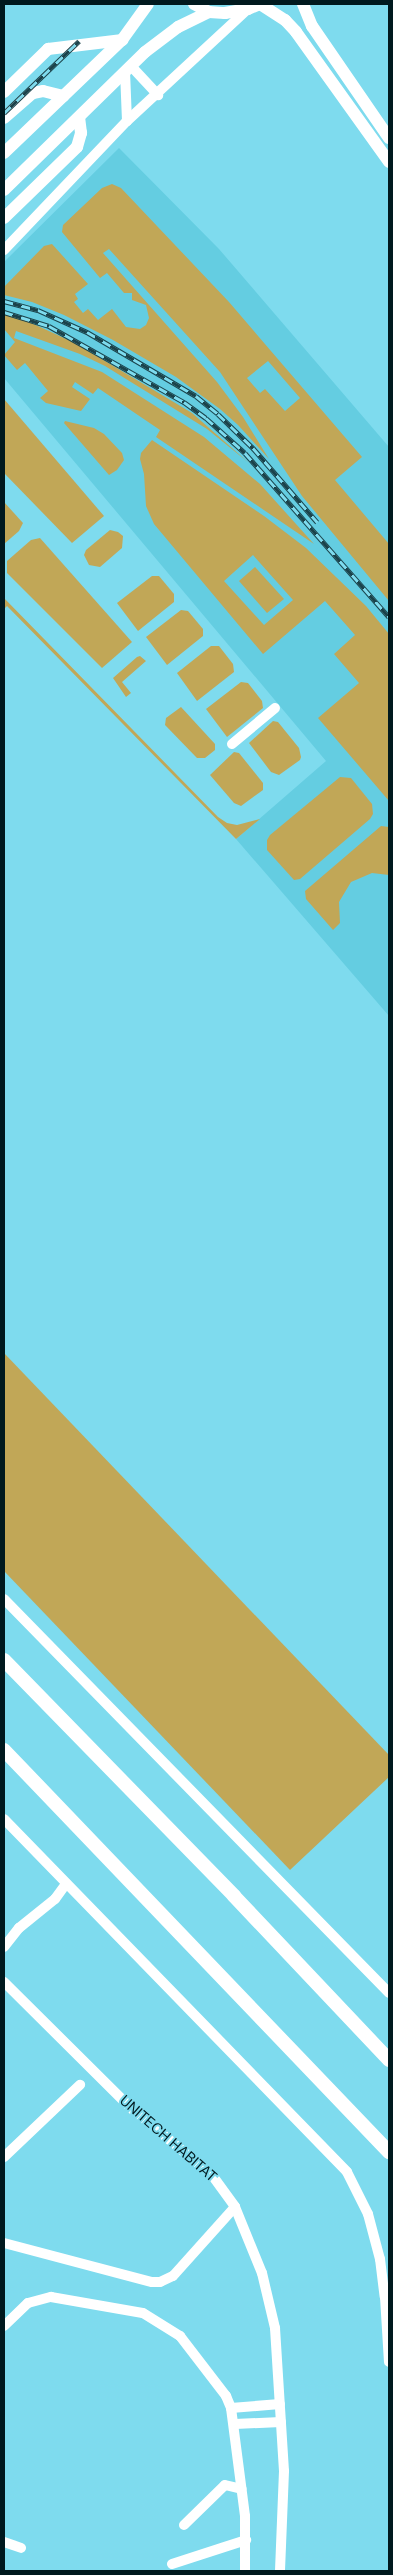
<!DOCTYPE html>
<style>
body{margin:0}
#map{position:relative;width:393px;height:2575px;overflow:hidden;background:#7edbee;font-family:"DM Sans",sans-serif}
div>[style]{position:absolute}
.built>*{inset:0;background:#64cde1}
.green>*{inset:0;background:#c1a757}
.minor>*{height:10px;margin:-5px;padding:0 5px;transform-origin:5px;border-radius:5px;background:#fff}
.tertiary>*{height:12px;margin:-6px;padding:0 6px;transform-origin:6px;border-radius:6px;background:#fff}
.secondary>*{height:14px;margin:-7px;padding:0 7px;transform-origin:7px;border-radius:7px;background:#fff}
.rail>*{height:5px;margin-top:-2.5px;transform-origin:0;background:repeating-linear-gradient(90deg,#7edbee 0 9px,#1b424a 0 18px);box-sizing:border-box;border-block:1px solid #1b424a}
span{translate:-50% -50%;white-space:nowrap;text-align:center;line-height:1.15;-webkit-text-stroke:4px #7edbee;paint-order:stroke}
.street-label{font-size:15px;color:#00191e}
.frame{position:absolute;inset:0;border:5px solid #00191e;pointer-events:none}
</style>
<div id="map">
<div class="built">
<div style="clip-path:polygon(119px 148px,219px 249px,389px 447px,389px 1016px,236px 839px,326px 761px,4px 378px,4px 262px)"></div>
</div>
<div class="green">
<div style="clip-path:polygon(evenodd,112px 184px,121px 188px,229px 302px,362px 457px,335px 480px,389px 544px,389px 601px,302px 496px,220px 372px,109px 249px,103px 253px,217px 382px,243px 417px,269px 459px,238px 425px,220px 409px,176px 377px,113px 340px,64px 315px,32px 302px,4px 295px,4px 287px,44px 246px,52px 244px,88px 284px,75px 294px,78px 299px,74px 302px,83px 313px,88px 309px,98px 320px,112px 309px,126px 327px,140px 329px,146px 325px,149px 318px,146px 305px,132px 300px,132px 293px,124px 293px,107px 273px,100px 278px,62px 232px,63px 225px,102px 188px,112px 184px,268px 361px,300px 398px,285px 411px,265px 389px,260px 393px,247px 378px,268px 361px)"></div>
<div style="clip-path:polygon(4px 314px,27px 321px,75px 343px,192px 413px,249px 463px,207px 429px,105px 366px,80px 354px,16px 331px,14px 338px,102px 372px,204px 437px,260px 484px,314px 544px,156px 437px,160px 430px,98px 388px,93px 394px,75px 382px,72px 387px,90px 399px,81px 411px,46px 403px,40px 398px,48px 391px,25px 363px,17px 370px,4px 355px,15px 342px,4px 329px)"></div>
<div style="clip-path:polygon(4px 399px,104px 516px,72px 543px,4px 473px)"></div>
<div style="clip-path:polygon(65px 421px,94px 428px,104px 434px,122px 453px,124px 460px,117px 470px,109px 475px,64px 423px)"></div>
<div style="clip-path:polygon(evenodd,152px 440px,264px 516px,306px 548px,366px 606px,389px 634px,389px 801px,318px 718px,359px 683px,334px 654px,355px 635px,325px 601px,263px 654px,154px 524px,146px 506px,144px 474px,140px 459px,141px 453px,152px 440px,253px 555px,293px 600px,264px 625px,224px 581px,253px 555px)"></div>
<div style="clip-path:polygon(4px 502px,23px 523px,19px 531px,4px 544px)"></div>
<div style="clip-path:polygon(110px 530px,118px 532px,123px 536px,122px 548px,100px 567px,89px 565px,84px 555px,86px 550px)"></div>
<div style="clip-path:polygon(40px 538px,132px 642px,102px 668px,7px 573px,7px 561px,31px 540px)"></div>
<div style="clip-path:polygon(255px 567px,284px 599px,267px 613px,239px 581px)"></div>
<div style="clip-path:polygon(152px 576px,159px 576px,174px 594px,174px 602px,138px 631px,117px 603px)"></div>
<div style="clip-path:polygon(4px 598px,218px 817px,227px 823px,237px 825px,260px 819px,236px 839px,7px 606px,4px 609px)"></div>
<div style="clip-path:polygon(181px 610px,188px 611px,203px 629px,203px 636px,167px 665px,146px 637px)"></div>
<div style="clip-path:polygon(211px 646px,219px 646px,233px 664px,234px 672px,197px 701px,177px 673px)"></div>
<div style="clip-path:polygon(140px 656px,146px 661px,122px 682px,131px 693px,126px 697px,113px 678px,137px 657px)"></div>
<div style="clip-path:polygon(241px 682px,248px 683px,262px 701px,263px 708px,227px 737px,206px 709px)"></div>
<div style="clip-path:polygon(181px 707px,215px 744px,215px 750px,205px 758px,197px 758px,165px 725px,166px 718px)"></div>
<div style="clip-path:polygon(273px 721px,278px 722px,299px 748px,301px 757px,300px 760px,279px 775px,271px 772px,249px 743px)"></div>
<div style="clip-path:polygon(234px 752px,239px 753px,263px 783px,263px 790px,241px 806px,234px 803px,210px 775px)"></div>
<div style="clip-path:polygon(340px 777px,351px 778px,372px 804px,373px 814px,370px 819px,300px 879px,294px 880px,267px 850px,267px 840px,270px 835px)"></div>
<div style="clip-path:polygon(381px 826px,389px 827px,389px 875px,372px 873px,351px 882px,339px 902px,340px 923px,333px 930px,306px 899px,305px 891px)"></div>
<div style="clip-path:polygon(4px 1353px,389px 1755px,389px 1777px,290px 1870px,4px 1571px)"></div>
</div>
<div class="minor">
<div style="left:131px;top:66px;width:40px;rotate:47deg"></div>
<div style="left:127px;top:121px;width:165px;rotate:-42.8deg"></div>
<div style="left:4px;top:250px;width:178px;rotate:-46.4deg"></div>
<div style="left:127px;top:121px;width:49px;rotate:-92.3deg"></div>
<div style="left:232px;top:744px;width:56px;rotate:-39.9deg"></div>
<div style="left:4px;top:1599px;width:551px;rotate:45.66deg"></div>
<div style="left:4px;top:1819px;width:492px;rotate:45.8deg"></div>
<div style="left:347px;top:2172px;width:47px;rotate:63.4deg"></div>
<div style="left:368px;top:2214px;width:47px;rotate:75.1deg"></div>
<div style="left:380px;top:2259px;width:38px;rotate:83deg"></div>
<div style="left:385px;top:2297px;width:65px;rotate:86.5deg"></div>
<div style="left:4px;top:1947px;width:24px;rotate:-52deg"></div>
<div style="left:19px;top:1928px;width:46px;rotate:-38.9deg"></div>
<div style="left:55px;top:1899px;width:19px;rotate:-54deg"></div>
<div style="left:4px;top:1982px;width:180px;rotate:44.8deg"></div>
<div style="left:132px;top:2109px;width:104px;rotate:39.5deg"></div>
<div style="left:212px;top:2175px;width:39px;rotate:54deg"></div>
<div style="left:235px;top:2207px;width:71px;rotate:67.8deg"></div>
<div style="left:262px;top:2273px;width:57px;rotate:76.7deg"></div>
<div style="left:275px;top:2328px;width:143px;rotate:86.4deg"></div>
<div style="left:284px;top:2471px;width:100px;rotate:92.3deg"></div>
<div style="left:4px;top:2157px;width:105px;rotate:-43.5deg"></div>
<div style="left:4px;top:2243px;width:153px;rotate:14.8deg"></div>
<div style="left:152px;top:2282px;width:8px"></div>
<div style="left:160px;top:2282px;width:14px;rotate:-25deg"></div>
<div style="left:173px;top:2276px;width:93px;rotate:-48.1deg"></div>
<div style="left:4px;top:2326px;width:33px;rotate:-44deg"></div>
<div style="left:28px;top:2303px;width:24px;rotate:-15deg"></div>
<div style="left:51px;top:2297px;width:93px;rotate:9.9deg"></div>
<div style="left:143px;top:2313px;width:44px;rotate:31.9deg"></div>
<div style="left:180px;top:2336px;width:76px;rotate:52.5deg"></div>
<div style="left:226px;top:2396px;width:13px;rotate:67deg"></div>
<div style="left:231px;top:2408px;width:109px;rotate:82.6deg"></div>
<div style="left:245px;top:2516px;width:55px;rotate:90deg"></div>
<div style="left:231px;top:2408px;width:49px;rotate:-4.7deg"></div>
<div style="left:235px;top:2424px;width:46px;rotate:-2.5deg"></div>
<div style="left:184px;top:2525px;width:57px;rotate:-44.3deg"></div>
<div style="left:225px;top:2485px;width:17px;rotate:13deg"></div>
<div style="left:4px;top:2542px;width:18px;rotate:19deg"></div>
<div style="left:172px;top:2564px;width:78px;rotate:-18deg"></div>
</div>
<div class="tertiary">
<div style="left:194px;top:4px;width:17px;rotate:28deg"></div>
<div style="left:209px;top:12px;width:16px;rotate:4deg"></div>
<div style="left:225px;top:13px;width:23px;rotate:-10deg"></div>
<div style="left:248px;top:9px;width:13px;rotate:-23deg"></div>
<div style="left:260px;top:4px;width:30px;rotate:33deg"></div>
<div style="left:285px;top:20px;width:16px;rotate:47deg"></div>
<div style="left:296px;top:32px;width:160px;rotate:54.4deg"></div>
<div style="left:303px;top:4px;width:24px;rotate:68deg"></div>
<div style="left:312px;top:26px;width:136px;rotate:55.5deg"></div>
<div style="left:4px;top:92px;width:62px;rotate:-44.3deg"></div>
<div style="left:48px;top:49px;width:75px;rotate:-6.9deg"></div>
<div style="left:4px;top:118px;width:38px;rotate:-41deg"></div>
<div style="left:33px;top:93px;width:10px;rotate:-11deg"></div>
<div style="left:43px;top:91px;width:21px;rotate:14deg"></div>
<div style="left:4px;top:153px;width:163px;rotate:-43.8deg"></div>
<div style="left:122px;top:40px;width:44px;rotate:-54.2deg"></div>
<div style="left:4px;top:190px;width:197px;rotate:-44.4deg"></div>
<div style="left:145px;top:52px;width:41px;rotate:-37.1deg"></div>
<div style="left:178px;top:27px;width:34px;rotate:-26deg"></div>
<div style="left:4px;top:218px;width:102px;rotate:-44.2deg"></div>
<div style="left:77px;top:147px;width:15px;rotate:-74deg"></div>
<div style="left:81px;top:133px;width:16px;rotate:-97deg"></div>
</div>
<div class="secondary">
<div style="left:4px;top:1660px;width:330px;rotate:45.7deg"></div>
<div style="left:234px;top:1896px;width:226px;rotate:46.6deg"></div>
<div style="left:4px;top:1750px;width:557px;rotate:46.24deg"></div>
</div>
<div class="rail">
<div style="left:4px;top:113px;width:104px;rotate:-43.8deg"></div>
<div style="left:4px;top:301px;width:35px;rotate:15deg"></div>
<div style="left:38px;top:310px;width:54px;rotate:24.2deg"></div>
<div style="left:87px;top:332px;width:126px;rotate:30.4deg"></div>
<div style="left:196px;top:396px;width:28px;rotate:39deg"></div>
<div style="left:218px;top:414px;width:49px;rotate:44.2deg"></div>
<div style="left:253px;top:448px;width:98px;rotate:49.1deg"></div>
<div style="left:4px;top:312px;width:47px;rotate:17.3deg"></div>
<div style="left:49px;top:326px;width:155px;rotate:29.4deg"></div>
<div style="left:184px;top:402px;width:27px;rotate:36deg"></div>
<div style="left:206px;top:418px;width:52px;rotate:41.9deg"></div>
<div style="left:245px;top:453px;width:218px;rotate:48.7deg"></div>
</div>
<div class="street-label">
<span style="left:168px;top:2139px;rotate:41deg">UNITECH HABITAT</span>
</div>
<div class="frame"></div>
</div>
